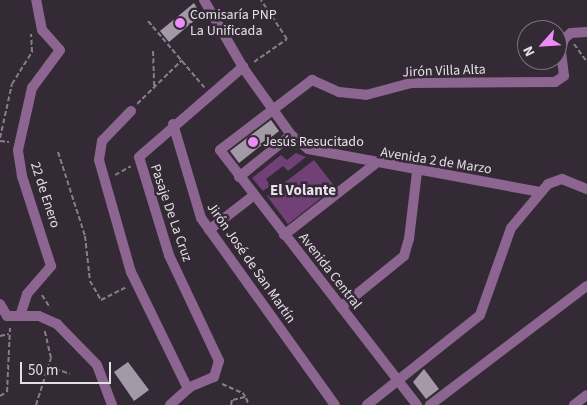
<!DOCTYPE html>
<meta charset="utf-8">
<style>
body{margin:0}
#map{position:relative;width:587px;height:405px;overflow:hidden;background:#342a35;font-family:"Source Sans 3",sans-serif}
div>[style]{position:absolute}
.green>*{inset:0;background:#714077}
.building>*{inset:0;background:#a499a6}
.path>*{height:2px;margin-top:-1px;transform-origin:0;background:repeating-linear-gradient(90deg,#877f88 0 5px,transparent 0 7.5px)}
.minor>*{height:10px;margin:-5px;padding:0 5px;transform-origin:5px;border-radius:5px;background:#8c6590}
.dots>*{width:14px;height:14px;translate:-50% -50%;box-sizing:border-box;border:2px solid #342a35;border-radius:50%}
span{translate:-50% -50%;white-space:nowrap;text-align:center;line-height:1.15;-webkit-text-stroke:5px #342a35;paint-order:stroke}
.poi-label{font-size:14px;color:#e4dee5}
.left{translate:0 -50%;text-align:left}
.street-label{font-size:14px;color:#e4dee5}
.neighbourhood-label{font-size:15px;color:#ecdfed;font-weight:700}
.north{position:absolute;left:517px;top:20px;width:50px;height:50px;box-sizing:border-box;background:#342a35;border:1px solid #7a727b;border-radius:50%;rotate:244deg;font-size:14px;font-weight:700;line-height:20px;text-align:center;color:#e4dee5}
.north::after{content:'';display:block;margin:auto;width:18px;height:22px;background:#ed8cf9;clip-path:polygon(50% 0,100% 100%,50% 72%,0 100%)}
.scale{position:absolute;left:20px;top:362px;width:91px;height:22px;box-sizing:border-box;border:2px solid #e4dee5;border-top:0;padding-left:6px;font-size:15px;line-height:18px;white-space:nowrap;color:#e4dee5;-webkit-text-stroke:4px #342a35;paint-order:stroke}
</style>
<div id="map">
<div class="green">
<div style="clip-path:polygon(296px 153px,306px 157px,288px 171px,283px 166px,266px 179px,270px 186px,263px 191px,252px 178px,281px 155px,287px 160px)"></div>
<div style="clip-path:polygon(314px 160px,335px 187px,288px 224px,267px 196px)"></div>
</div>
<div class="building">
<div style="clip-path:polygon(194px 3px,201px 15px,169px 42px,160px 31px)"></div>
<div style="clip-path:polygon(271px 120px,279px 131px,239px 163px,230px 151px)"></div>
<div style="clip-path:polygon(128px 362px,149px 390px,134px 401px,114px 372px)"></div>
<div style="clip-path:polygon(424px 369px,439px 389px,426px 399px,413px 382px)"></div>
</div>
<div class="path">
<div style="left:148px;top:21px;width:87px;rotate:49.7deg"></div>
<div style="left:574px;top:44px;width:22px;rotate:54deg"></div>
<div style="left:153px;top:51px;width:35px;rotate:88deg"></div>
<div style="left:254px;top:62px;width:40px;rotate:-34.9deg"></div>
<div style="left:287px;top:39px;width:47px;rotate:-123.7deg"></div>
<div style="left:137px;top:104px;width:63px;rotate:-44.4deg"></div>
<div style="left:0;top:138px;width:55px;rotate:-77.5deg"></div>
<div style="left:12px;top:84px;width:38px;rotate:-58deg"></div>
<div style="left:32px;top:52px;width:18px;rotate:-93deg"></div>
<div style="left:0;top:141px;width:9px;rotate:6deg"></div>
<div style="left:58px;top:152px;width:88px;rotate:72.2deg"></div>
<div style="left:85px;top:236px;width:45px;rotate:83.7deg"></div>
<div style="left:90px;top:281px;width:22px;rotate:60deg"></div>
<div style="left:101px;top:300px;width:29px;rotate:-27deg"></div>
<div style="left:115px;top:175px;width:18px;rotate:-29deg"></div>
<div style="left:42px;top:295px;width:15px;rotate:58deg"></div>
<div style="left:0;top:336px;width:9px;rotate:-13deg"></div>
<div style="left:48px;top:366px;width:23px;rotate:20deg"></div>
<div style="left:222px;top:384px;width:24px;rotate:24deg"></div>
<div style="left:244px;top:394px;width:3px;rotate:72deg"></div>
<div style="left:245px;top:397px;width:13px;rotate:167deg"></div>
<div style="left:232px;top:400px;width:5px;rotate:101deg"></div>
<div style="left:0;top:396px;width:8px;rotate:-30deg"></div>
<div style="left:7px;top:392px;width:64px;rotate:-87.3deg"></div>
<div style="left:246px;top:398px;width:8px;rotate:67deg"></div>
<div style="left:36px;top:405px;width:49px;rotate:-72.3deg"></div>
<div style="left:51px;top:358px;width:28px;rotate:-103deg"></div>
</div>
<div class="minor">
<div style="left:204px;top:0;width:80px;rotate:59.9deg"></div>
<div style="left:244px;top:69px;width:81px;rotate:54.5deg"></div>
<div style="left:291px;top:135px;width:22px;rotate:39deg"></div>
<div style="left:308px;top:149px;width:237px;rotate:10.5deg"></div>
<div style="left:131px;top:111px;width:42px;rotate:134deg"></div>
<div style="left:102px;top:141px;width:19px;rotate:99deg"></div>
<div style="left:99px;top:160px;width:116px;rotate:74.1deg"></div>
<div style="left:131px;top:272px;width:130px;rotate:64deg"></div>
<div style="left:173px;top:124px;width:98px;rotate:73.4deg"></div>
<div style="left:201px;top:218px;width:230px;rotate:54.4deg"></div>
<div style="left:239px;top:177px;width:67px;rotate:-38.9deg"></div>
<div style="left:209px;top:230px;width:56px;rotate:-37.7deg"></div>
<div style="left:284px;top:235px;width:115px;rotate:-38deg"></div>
<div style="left:0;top:304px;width:14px;rotate:60deg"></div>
<div style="left:7px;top:316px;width:32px"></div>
<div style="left:39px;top:316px;width:20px;rotate:24deg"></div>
<div style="left:57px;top:324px;width:57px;rotate:45.7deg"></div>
<div style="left:97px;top:365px;width:43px;rotate:69.4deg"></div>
<div style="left:341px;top:307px;width:81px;rotate:-39deg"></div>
<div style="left:404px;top:256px;width:18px;rotate:-74deg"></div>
<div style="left:409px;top:239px;width:67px;rotate:-83.2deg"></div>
<div style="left:20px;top:316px;width:23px;rotate:-72deg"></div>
<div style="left:27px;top:294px;width:37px;rotate:-49deg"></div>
<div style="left:51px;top:266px;width:95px;rotate:-107.9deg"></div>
<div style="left:22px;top:176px;width:26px;rotate:-99deg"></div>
<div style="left:18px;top:150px;width:64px;rotate:-77.3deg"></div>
<div style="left:32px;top:88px;width:47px;rotate:-53.6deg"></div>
<div style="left:60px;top:50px;width:27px;rotate:-132deg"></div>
<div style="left:42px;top:30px;width:31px;rotate:-101deg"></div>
<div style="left:170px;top:405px;width:27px;rotate:-42deg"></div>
<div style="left:190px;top:387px;width:26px;rotate:-23deg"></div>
<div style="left:214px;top:377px;width:17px;rotate:-73deg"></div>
<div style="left:219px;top:361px;width:117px;rotate:-115.3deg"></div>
<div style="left:169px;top:255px;width:102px;rotate:-107deg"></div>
<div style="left:139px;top:157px;width:138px;rotate:-40.9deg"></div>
<div style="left:367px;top:405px;width:144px;rotate:-38.5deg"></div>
<div style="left:480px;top:315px;width:92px;rotate:-70.4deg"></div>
<div style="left:511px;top:228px;width:57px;rotate:-49.9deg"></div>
<div style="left:548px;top:184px;width:15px;rotate:-20deg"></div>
<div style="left:562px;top:179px;width:27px;rotate:22deg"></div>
<div style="left:417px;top:405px;width:322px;rotate:-127.7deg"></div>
<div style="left:220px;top:150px;width:116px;rotate:-37.3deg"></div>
<div style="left:312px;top:80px;width:30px;rotate:24deg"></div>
<div style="left:339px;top:92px;width:27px;rotate:6deg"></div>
<div style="left:366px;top:95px;width:47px;rotate:-14.9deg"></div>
<div style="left:411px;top:83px;width:144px;rotate:-0.4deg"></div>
<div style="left:555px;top:82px;width:11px;rotate:-34deg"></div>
<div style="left:564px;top:76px;width:25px;rotate:-97deg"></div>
<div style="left:561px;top:51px;width:12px;rotate:-76deg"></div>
<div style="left:564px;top:39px;width:9px;rotate:-41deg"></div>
<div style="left:571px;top:33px;width:16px;rotate:-4deg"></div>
<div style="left:430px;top:405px;width:197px;rotate:-37.2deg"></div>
<div style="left:574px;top:405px;width:16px;rotate:-38deg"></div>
</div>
<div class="dots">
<div style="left:180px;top:23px;background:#ed8cf9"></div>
<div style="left:253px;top:142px;background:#ed8cf9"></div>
</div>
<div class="poi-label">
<span class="left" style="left:190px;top:23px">Comisaría PNP<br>La Unificada</span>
<span class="left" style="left:263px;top:142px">Jesús Resucitado</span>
</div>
<div class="street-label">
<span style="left:444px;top:71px;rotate:-2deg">Jirón Villa Alta</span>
<span style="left:436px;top:161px;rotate:9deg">Avenida 2 de Marzo</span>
<span style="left:45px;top:195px;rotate:72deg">22 de Enero</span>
<span style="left:171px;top:213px;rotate:71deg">Pasaje De La Cruz</span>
<span style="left:251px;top:263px;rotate:55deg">Jirón José de San Martín</span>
<span style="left:330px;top:271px;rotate:52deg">Avenida Central</span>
</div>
<div class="neighbourhood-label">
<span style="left:303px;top:191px">El Volante</span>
</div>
<div class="north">N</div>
<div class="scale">50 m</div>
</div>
